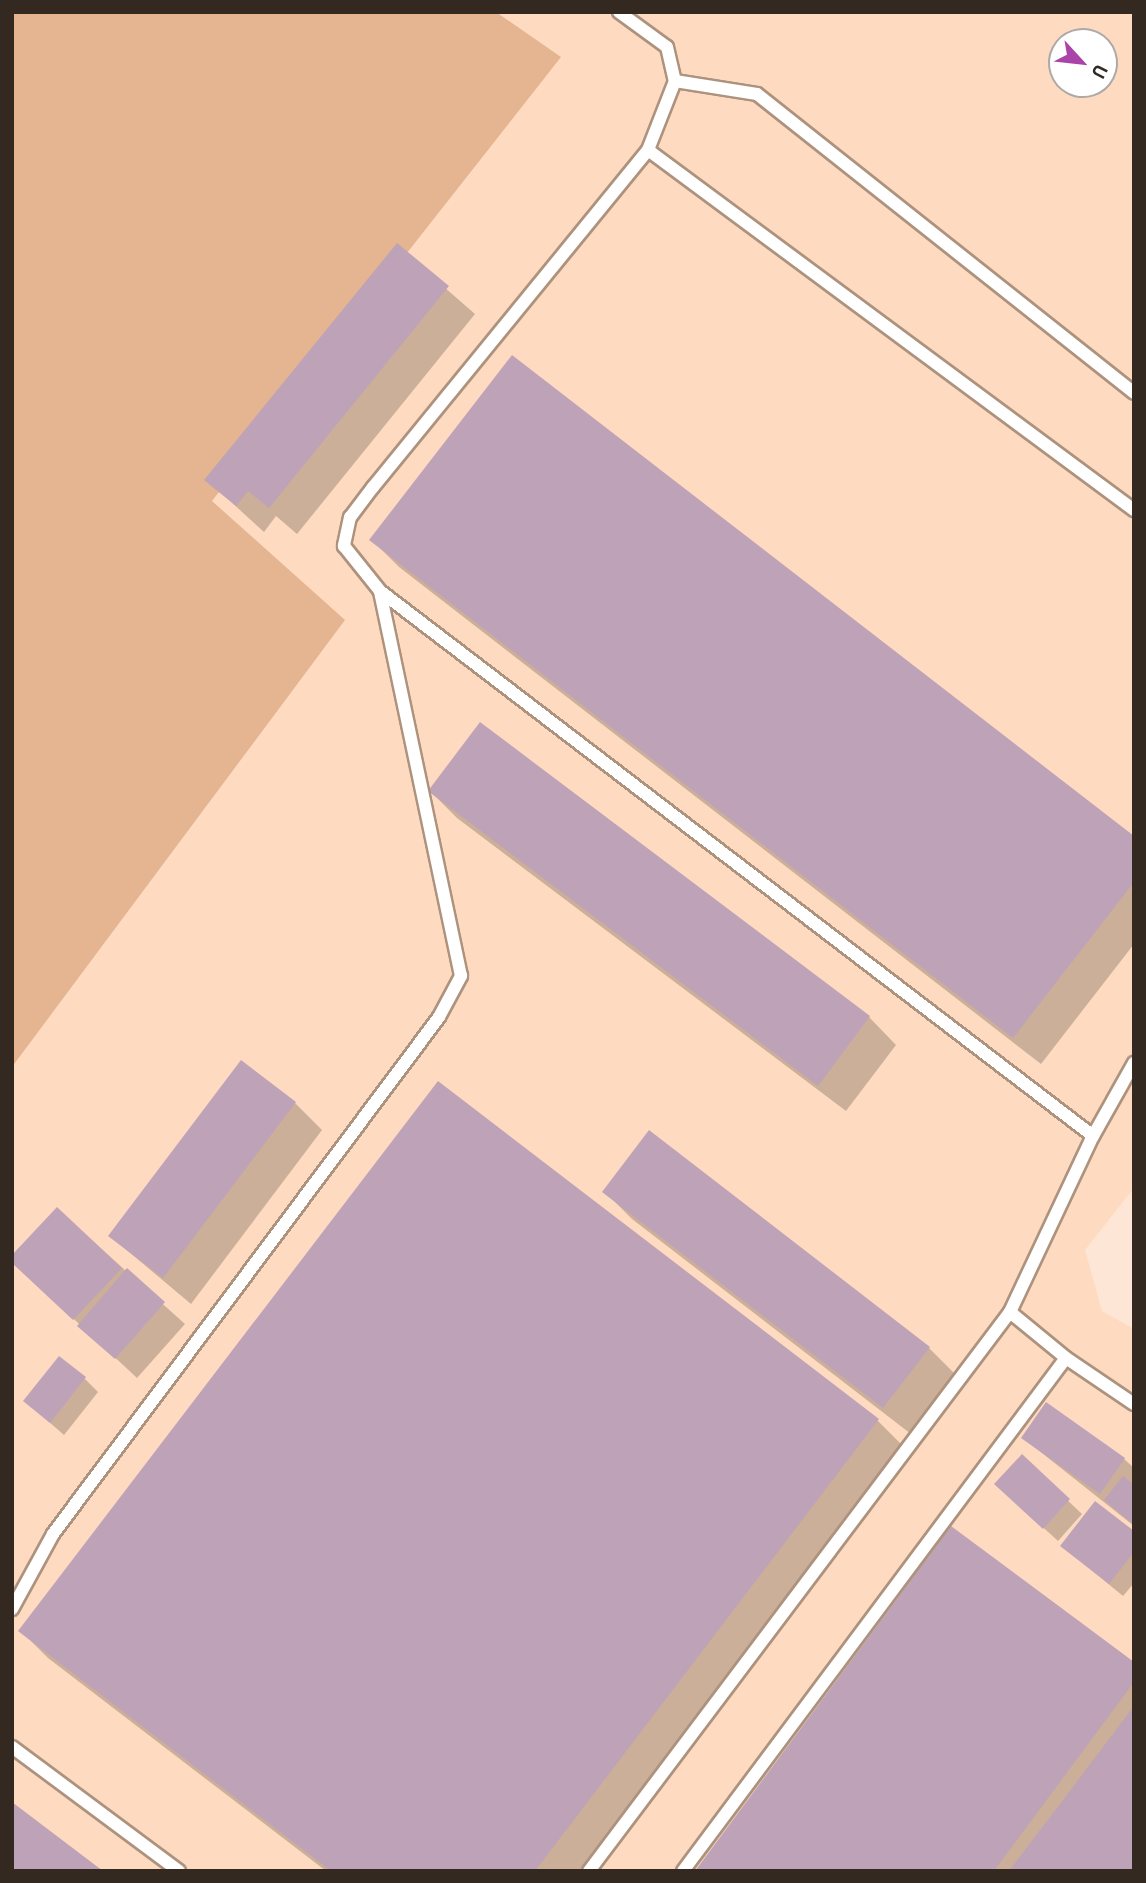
<!DOCTYPE html>
<style>
body{margin:0}
#map{position:relative;width:1146px;height:1883px;overflow:hidden;background:#fde6d5;font-family:"PT Sans",sans-serif}
div>[style]{position:absolute}
.built>*{inset:0;background:#fedbc0}
.green>*{inset:0;background:#e4b590}
.shadow>*{inset:0;background:#0003}
.building>*{inset:0;background:#bea2b7}
.roads{filter:drop-shadow(2px 0 #ad927e) drop-shadow(-2px 0 #ad927e) drop-shadow(0 2px #ad927e) drop-shadow(0 -2px #ad927e)}
.lane>*{height:12px;margin:-6px;padding:0 6px;transform-origin:6px;border-radius:6px;background:#fff}
span{translate:-50% -50%;white-space:nowrap;text-align:center;line-height:1.15;-webkit-text-stroke:7px #fff;paint-order:stroke}
.frame{position:absolute;inset:0;border:14px solid #342921;pointer-events:none}
.north{position:absolute;left:1048px;top:28px;width:70px;height:70px;box-sizing:border-box;background:#fff;border:2px solid #aea9a6;border-radius:50%;rotate:117deg;font-size:19px;font-weight:700;line-height:28px;text-align:center;color:#342921}
.north::after{content:'';display:block;margin:auto;width:24px;height:32px;background:#ab44a8;clip-path:polygon(50% 0,100% 100%,50% 72%,0 100%)}
</style>
<div id="map">
<div class="built">
<div style="clip-path:polygon(evenodd,496px 12px,1134px 12px,1134px 1188px,1085px 1250px,1102px 1311px,1134px 1329px,1134px 1871px,12px 1871px,12px 1067px,344px 621px,212px 501px,560px 57px,496px 12px,1062px 42px,1104px 42px,1104px 84px,1062px 84px,1062px 42px)"></div>
</div>
<div class="green">
<div style="clip-path:polygon(12px 12px,496px 12px,561px 57px,212px 501px,345px 620px,12px 1067px)"></div>
</div>
<div class="shadow">
<div style="clip-path:polygon(397px 246px,475px 314px,297px 534px,276px 516px,264px 532px,207px 480px)"></div>
<div style="clip-path:polygon(372px 540px,1134px 838px,1134px 944px,1041px 1064px,399px 567px)"></div>
<div style="clip-path:polygon(481px 724px,869px 1017px,896px 1045px,846px 1111px,457px 818px,430px 791px)"></div>
<div style="clip-path:polygon(438px 1083px,878px 1421px,905px 1448px,582px 1871px,326px 1871px,48px 1658px,20px 1630px)"></div>
<div style="clip-path:polygon(295px 1103px,322px 1130px,191px 1304px,110px 1236px)"></div>
<div style="clip-path:polygon(605px 1192px,929px 1348px,956px 1375px,911px 1434px,632px 1219px)"></div>
<div style="clip-path:polygon(58px 1210px,185px 1324px,137px 1378px,32px 1280px)"></div>
<div style="clip-path:polygon(84px 1378px,98px 1392px,64px 1435px,25px 1401px)"></div>
<div style="clip-path:polygon(1023px 1438px,1124px 1459px,1134px 1468px,1134px 1526px)"></div>
<div style="clip-path:polygon(1022px 1457px,1082px 1514px,1058px 1541px,1011px 1498px)"></div>
<div style="clip-path:polygon(1134px 1533px,1134px 1583px,1123px 1596px,1062px 1546px)"></div>
<div style="clip-path:polygon(1134px 1665px,1134px 1871px,697px 1871px)"></div>
</div>
<div class="building">
<div style="clip-path:polygon(397px 243px,449px 286px,269px 508px,248px 491px,236px 506px,204px 480px)"></div>
<div style="clip-path:polygon(512px 355px,1134px 836px,1134px 882px,1013px 1038px,369px 540px)"></div>
<div style="clip-path:polygon(480px 722px,870px 1016px,818px 1086px,428px 791px)"></div>
<div style="clip-path:polygon(241px 1060px,296px 1102px,163px 1278px,108px 1236px)"></div>
<div style="clip-path:polygon(438px 1081px,879px 1419px,535px 1871px,331px 1871px,18px 1631px)"></div>
<div style="clip-path:polygon(649px 1130px,930px 1347px,883px 1408px,602px 1192px)"></div>
<div style="clip-path:polygon(57px 1207px,122px 1268px,73px 1320px,12px 1263px,12px 1255px)"></div>
<div style="clip-path:polygon(127px 1268px,165px 1302px,115px 1359px,77px 1326px)"></div>
<div style="clip-path:polygon(59px 1356px,86px 1377px,50px 1423px,23px 1401px)"></div>
<div style="clip-path:polygon(1046px 1402px,1125px 1458px,1100px 1494px,1021px 1438px)"></div>
<div style="clip-path:polygon(1022px 1454px,1070px 1499px,1043px 1529px,994px 1484px)"></div>
<div style="clip-path:polygon(1123px 1476px,1134px 1485px,1134px 1525px,1104px 1500px)"></div>
<div style="clip-path:polygon(1095px 1501px,1134px 1531px,1134px 1552px,1109px 1584px,1060px 1546px)"></div>
<div style="clip-path:polygon(951px 1526px,1134px 1662px,1134px 1682px,994px 1871px,695px 1871px)"></div>
<div style="clip-path:polygon(1134px 1706px,1134px 1871px,1009px 1871px,1063px 1800px)"></div>
<div style="clip-path:polygon(12px 1802px,103px 1871px,12px 1871px)"></div>
</div>
<div class="roads">
<div class="lane">
<div style="left:619px;top:12px;width:59px;rotate:36.1deg"></div>
<div style="left:667px;top:47px;width:35px;rotate:77deg"></div>
<div style="left:675px;top:81px;width:74px;rotate:111.4deg"></div>
<div style="left:648px;top:150px;width:435px;rotate:129.2deg"></div>
<div style="left:373px;top:487px;width:38px;rotate:127deg"></div>
<div style="left:350px;top:517px;width:30px;rotate:102deg"></div>
<div style="left:344px;top:546px;width:58px;rotate:51.3deg"></div>
<div style="left:380px;top:591px;width:897px;rotate:37.39deg"></div>
<div style="left:675px;top:81px;width:83px;rotate:9deg"></div>
<div style="left:757px;top:94px;width:481px;rotate:38.4deg"></div>
<div style="left:648px;top:150px;width:605px;rotate:36.53deg"></div>
<div style="left:1010px;top:1312px;width:72px;rotate:39.4deg"></div>
<div style="left:1066px;top:1358px;width:82px;rotate:34.1deg"></div>
<div style="left:12px;top:1609px;width:85px;rotate:-61.3deg"></div>
<div style="left:53px;top:1534px;width:645px;rotate:-53.25deg"></div>
<div style="left:439px;top:1017px;width:47px;rotate:-61.8deg"></div>
<div style="left:461px;top:976px;width:393px;rotate:-101.9deg"></div>
<div style="left:12px;top:1747px;width:208px;rotate:36.6deg"></div>
<div style="left:589px;top:1871px;width:700px;rotate:-53.02deg"></div>
<div style="left:1010px;top:1312px;width:195px;rotate:-64.8deg"></div>
<div style="left:1093px;top:1136px;width:84px;rotate:-60.7deg"></div>
<div style="left:683px;top:1871px;width:640px;rotate:-53.26deg"></div>
</div>
</div>
<div class="frame"></div>
<div class="north">U</div>
</div>
